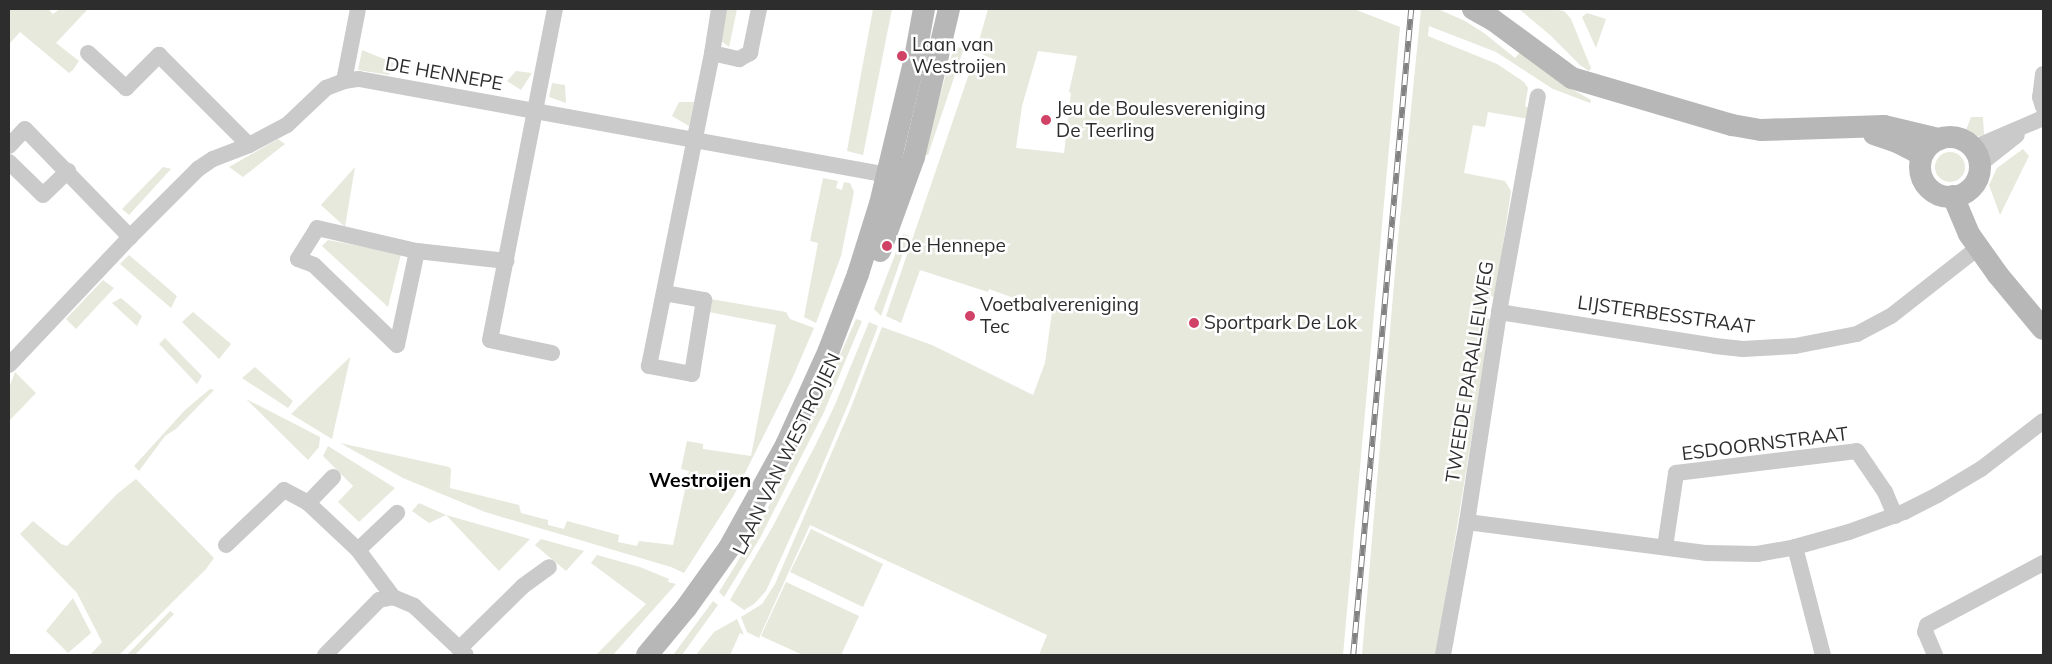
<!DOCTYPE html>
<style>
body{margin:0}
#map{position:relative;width:2052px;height:664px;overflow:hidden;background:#fff;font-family:Mulish,sans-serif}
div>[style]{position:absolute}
.green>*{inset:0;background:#e6e9dc}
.round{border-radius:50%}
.street>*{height:16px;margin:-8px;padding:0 8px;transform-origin:8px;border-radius:8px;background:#cacaca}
.secondary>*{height:22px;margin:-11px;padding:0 11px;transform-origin:11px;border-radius:11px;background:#b7b7b7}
.secondary>.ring{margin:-11px;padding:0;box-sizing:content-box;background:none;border:22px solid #b7b7b7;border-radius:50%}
.rail>*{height:5.5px;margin-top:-2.75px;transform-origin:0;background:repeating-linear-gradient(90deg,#fff 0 11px,#828282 0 22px);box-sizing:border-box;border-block:1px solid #828282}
.dots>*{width:14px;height:14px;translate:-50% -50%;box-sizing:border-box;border:2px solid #fff;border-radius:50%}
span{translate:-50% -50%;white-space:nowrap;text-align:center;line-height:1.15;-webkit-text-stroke:5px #fff;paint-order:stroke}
.poi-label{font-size:19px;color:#2d2d2d}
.left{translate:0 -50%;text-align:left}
.street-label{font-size:19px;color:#2d2d2d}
.neighbourhood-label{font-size:20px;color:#000;font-weight:700}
.frame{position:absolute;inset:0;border:10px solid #2d2d2d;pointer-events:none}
</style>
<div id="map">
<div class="green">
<div style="clip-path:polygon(9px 9px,48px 9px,53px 14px,60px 9px,88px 9px,56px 43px,79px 61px,73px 70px,69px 73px,20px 32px,9px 44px)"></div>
<div style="clip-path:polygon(726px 9px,737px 9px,729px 47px,720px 40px)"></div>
<div style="clip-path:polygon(873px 9px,892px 9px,863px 155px,847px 151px)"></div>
<div style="clip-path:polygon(evenodd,988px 9px,1354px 9px,1400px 27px,1343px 655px,1039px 655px,1047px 635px,810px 525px,759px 638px,747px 632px,741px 617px,762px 604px,775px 584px,850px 410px,882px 327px,932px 345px,1033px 395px,1045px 363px,1052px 312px,989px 289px,988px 292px,920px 270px,901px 323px,886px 316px,973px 62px,976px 60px,995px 67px,998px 61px,979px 53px,977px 48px,988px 9px,1038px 51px,1077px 56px,1069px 92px,1071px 93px,1064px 153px,1016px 148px,1022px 106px,1038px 51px)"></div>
<div style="clip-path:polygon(1421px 9px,1438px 9px,1465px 21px,1484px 33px,1515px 58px,1522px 50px,1561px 83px,1591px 100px,1590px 103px,1553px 89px,1496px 52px,1429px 26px,1428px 36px,1497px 64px,1524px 82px,1528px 88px,1525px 106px,1529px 108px,1529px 119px,1488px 112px,1485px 127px,1473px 125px,1464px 173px,1505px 181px,1511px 191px,1495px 297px,1490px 296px,1487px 311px,1476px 309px,1475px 316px,1491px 319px,1436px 655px,1362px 655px,1397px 249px)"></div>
<div style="clip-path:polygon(1519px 9px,1551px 9px,1564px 11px,1571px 19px,1591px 68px,1589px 71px,1580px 65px,1550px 35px)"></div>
<div style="clip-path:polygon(1587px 13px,1606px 19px,1596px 48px,1582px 17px)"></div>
<div style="clip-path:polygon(954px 47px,964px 48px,928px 155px,923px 154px)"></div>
<div style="clip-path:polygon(362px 50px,394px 63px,389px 75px,358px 70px)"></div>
<div style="clip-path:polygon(516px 71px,532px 73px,521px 90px,507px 81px)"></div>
<div style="clip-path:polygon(552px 83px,565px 85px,566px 103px,549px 97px)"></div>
<div style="clip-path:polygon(679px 102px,694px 102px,689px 126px,672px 116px)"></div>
<div style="clip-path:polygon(1971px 117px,1983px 117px,1984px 135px,1974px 137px,1966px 130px)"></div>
<div style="clip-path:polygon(278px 139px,285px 144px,243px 177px,229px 167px)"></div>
<div style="clip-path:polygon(2023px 149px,2029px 156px,2000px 215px,1989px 185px,1997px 168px)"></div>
<div class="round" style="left:1935px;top:152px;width:30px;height:30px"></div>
<div style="clip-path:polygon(163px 167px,171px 169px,129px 215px,122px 209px)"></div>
<div style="clip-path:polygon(355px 167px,345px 227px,321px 205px)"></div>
<div style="clip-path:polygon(823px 178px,838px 181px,836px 188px,842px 190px,844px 182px,850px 183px,854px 192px,841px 256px,816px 323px,804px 317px,818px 243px,810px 241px)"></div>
<div style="clip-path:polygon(903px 234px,909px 236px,881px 316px,874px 309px)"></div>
<div style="clip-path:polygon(328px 240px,401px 254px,388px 307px,322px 246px)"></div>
<div style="clip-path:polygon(129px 255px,177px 296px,171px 308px,120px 264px)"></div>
<div style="clip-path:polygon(103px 280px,114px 288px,76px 329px,66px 319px)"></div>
<div style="clip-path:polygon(121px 298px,142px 316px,137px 326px,112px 303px)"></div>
<div style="clip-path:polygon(711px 299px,786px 312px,790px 319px,814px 328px,792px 379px,734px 495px,684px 573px,671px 567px,485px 512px,403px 478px,340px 443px,449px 467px,451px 469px,450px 488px,519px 505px,521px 513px,548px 520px,548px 525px,564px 529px,567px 521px,619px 535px,618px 542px,637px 546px,639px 541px,673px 545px,689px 471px,681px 469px,687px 441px,703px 444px,703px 449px,751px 456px,776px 325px,709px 312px)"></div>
<div style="clip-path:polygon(193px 312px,231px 344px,219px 359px,182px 322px)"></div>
<div style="clip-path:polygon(856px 319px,862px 321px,824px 412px,760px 538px,724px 597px,719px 592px,754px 535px,799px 447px)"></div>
<div style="clip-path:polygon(869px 322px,878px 326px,852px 395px,816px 481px,766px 591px,754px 604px,744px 610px,730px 600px,773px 526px,815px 446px,834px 407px)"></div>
<div style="clip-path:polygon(165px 338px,202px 376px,197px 384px,159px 344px)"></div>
<div style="clip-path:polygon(350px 357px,349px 363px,332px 439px,291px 414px)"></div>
<div style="clip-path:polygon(255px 367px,293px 401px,288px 408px,242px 378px)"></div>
<div style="clip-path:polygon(15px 372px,36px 393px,9px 421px,9px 388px)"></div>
<div style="clip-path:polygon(210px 389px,214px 390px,176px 429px,165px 436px,139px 471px,134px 466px,185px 410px)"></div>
<div style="clip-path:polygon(246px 399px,320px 437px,319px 447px,308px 460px)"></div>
<div style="clip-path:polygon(328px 446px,395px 488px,359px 522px,338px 502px,353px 486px,323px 456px)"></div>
<div style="clip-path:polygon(136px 479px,214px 558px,206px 569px,119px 655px,90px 655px,102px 642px,77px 593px,20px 534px,33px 521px,61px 544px,67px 546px,117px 494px)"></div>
<div style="clip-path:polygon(419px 503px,446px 515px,530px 539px,499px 571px,446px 515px,429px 523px,412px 511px)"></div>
<div style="clip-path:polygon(811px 529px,883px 564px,863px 607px,790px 572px)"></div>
<div style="clip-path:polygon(541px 539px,584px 551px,566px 571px,535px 545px)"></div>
<div style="clip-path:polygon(597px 555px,640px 567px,669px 579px,668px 582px,676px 584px,613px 655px,596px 655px,646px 604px,591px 563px)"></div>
<div style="clip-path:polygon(786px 582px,859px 616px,841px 655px,803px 655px,761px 636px)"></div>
<div style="clip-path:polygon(73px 598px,91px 633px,68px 653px,46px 631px)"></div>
<div style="clip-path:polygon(713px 601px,718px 605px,687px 648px,682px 655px,673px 655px)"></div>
<div style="clip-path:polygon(170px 611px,174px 614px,135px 655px,127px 655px)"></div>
<div style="clip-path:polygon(737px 619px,744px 635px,740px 633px,730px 655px,696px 655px,714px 632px)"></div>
</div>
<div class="street">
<div style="left:719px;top:9px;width:45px;rotate:99deg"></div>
<div style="left:712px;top:53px;width:28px;rotate:13deg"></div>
<div style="left:739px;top:59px;width:13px;rotate:-29deg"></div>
<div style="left:750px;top:53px;width:45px;rotate:-78.4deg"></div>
<div style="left:88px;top:53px;width:52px;rotate:42.6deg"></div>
<div style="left:126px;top:88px;width:47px;rotate:-45deg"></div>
<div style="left:159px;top:55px;width:127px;rotate:45deg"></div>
<div style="left:2043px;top:74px;width:23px;rotate:97deg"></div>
<div style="left:2040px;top:97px;width:10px;rotate:73deg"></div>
<div style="left:344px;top:81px;width:73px;rotate:-79deg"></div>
<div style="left:9px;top:146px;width:23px;rotate:-47deg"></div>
<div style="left:25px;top:129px;width:151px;rotate:45.8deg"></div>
<div style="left:1973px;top:148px;width:76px;rotate:-23.2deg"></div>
<div style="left:9px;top:162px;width:47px;rotate:44.1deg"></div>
<div style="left:43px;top:195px;width:35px;rotate:-44deg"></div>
<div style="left:1979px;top:165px;width:48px;rotate:-38.3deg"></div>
<div style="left:317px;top:228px;width:103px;rotate:13deg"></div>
<div style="left:417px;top:251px;width:96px;rotate:102deg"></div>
<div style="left:397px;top:345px;width:115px;rotate:-136.1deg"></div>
<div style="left:314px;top:265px;width:17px;rotate:-159deg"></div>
<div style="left:298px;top:259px;width:36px;rotate:-58deg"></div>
<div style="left:417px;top:251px;width:90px;rotate:6.4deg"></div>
<div style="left:664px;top:293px;width:41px;rotate:9.9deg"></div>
<div style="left:704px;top:300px;width:75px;rotate:99.2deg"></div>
<div style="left:692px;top:374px;width:44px;rotate:-169.5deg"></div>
<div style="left:649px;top:366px;width:319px;rotate:-78.6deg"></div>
<div style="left:1499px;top:312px;width:219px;rotate:8.9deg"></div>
<div style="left:1715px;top:346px;width:28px;rotate:6deg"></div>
<div style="left:1743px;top:349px;width:52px;rotate:-3.3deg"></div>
<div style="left:1795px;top:346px;width:63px;rotate:-11deg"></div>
<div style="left:1857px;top:334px;width:38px;rotate:-28deg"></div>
<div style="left:1891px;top:316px;width:112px;rotate:-38.1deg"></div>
<div style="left:552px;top:353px;width:63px;rotate:-168.2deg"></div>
<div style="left:490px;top:340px;width:337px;rotate:-78.9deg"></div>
<div style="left:9px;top:365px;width:176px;rotate:-46.6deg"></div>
<div style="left:130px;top:237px;width:96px;rotate:-45deg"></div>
<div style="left:198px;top:169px;width:18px;rotate:-34deg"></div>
<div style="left:213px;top:159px;width:39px;rotate:-21deg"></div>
<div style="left:249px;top:145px;width:43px;rotate:-27.8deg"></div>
<div style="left:287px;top:125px;width:54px;rotate:-43.5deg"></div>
<div style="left:326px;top:88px;width:19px;rotate:-21deg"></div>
<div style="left:344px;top:81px;width:15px;rotate:-8deg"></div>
<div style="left:359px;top:79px;width:548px;rotate:10.3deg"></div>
<div style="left:308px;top:503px;width:36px;rotate:-46deg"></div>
<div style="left:1467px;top:522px;width:242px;rotate:7.4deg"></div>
<div style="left:1707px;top:553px;width:50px;rotate:1.1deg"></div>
<div style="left:1757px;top:554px;width:39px;rotate:-10deg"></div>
<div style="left:1795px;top:547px;width:56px;rotate:-15.5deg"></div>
<div style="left:1849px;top:532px;width:59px;rotate:-20deg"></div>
<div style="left:1904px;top:512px;width:39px;rotate:-27deg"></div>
<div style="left:1939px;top:494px;width:49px;rotate:-30.8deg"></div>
<div style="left:1981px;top:469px;width:78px;rotate:-37.7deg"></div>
<div style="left:226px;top:545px;width:80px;rotate:-43.5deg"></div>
<div style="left:284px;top:490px;width:27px;rotate:28deg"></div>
<div style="left:308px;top:503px;width:69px;rotate:43.2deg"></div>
<div style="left:358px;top:550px;width:59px;rotate:53.3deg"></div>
<div style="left:1665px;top:547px;width:75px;rotate:-81.5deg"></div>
<div style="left:1676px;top:473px;width:182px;rotate:-6.9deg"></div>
<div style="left:1857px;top:451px;width:50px;rotate:55.7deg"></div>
<div style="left:1885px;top:492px;width:26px;rotate:67deg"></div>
<div style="left:1795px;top:547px;width:112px;rotate:75.5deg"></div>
<div style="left:358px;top:550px;width:54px;rotate:-43.5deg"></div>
<div style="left:459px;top:649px;width:90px;rotate:-44.5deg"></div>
<div style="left:523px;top:586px;width:32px;rotate:-36deg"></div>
<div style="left:325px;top:655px;width:77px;rotate:-45.5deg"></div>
<div style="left:379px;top:600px;width:14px;rotate:-12deg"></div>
<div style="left:393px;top:597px;width:23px;rotate:23deg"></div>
<div style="left:414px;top:606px;width:71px;rotate:43.3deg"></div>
<div style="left:1443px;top:655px;width:135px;rotate:-79.8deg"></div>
<div style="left:1467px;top:522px;width:212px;rotate:-81.3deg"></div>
<div style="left:1499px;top:312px;width:219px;rotate:-79.8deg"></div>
<div style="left:1935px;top:655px;width:25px;rotate:-113deg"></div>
<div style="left:1925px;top:632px;width:7px;rotate:-74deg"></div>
<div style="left:1927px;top:625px;width:132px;rotate:-28.1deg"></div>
</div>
<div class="secondary">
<div style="left:1473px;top:9px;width:23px;rotate:29deg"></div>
<div style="left:1493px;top:20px;width:98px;rotate:36.3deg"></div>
<div style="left:1572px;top:78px;width:167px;rotate:16.4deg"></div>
<div style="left:1732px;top:125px;width:29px;rotate:10deg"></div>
<div style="left:1761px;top:130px;width:123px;rotate:-1.9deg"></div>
<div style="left:1884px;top:126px;width:57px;rotate:13.3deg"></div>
<div style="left:1874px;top:134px;width:24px;rotate:19deg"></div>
<div style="left:1897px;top:142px;width:28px;rotate:27deg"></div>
<div class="ring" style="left:1920px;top:137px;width:38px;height:38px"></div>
<div style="left:1953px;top:196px;width:41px;rotate:67.2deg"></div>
<div style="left:1969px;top:234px;width:50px;rotate:54.7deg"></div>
<div style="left:1998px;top:275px;width:70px;rotate:50.2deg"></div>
<div style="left:880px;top:251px;width:100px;rotate:-70.1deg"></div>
<div style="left:914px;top:157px;width:152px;rotate:-76.7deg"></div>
<div style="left:647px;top:655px;width:61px;rotate:-50.3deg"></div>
<div style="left:686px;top:608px;width:74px;rotate:-54.4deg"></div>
<div style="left:729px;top:548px;width:118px;rotate:-61deg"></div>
<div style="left:786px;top:445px;width:104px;rotate:-65.6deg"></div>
<div style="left:829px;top:350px;width:81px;rotate:-69.1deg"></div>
<div style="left:858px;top:274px;width:73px;rotate:-72.6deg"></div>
<div style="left:880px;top:204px;width:150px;rotate:-76.5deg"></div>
<div style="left:915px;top:58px;width:50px;rotate:-79.6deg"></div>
</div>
<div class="rail">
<div style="left:1353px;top:655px;width:649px;rotate:-84.87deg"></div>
</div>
<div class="dots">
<div style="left:902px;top:56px;background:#d14366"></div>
<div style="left:1046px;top:120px;background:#d14366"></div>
<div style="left:887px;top:246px;background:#d14366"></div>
<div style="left:970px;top:316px;background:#d14366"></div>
<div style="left:1194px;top:323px;background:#d14366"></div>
</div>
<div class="poi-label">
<span class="left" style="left:912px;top:56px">Laan van<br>Westroijen</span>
<span class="left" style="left:1056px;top:120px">Jeu de Boulesvereniging<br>De Teerling</span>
<span class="left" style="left:897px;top:246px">De Hennepe</span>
<span class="left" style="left:980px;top:316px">Voetbalvereniging<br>Tec</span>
<span class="left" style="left:1204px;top:323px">Sportpark De Lok</span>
</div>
<div class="street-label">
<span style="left:444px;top:74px;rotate:10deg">DE HENNEPE</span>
<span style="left:1666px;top:315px;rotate:8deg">LIJSTERBESSTRAAT</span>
<span style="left:1470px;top:372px;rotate:-81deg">TWEEDE PARALLELWEG</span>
<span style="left:1765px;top:444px;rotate:-7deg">ESDOORNSTRAAT</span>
<span style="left:787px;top:454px;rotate:-64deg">LAAN VAN WESTROIJEN</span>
</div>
<div class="neighbourhood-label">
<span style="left:700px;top:479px">Westroijen</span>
</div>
<div class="frame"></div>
</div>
